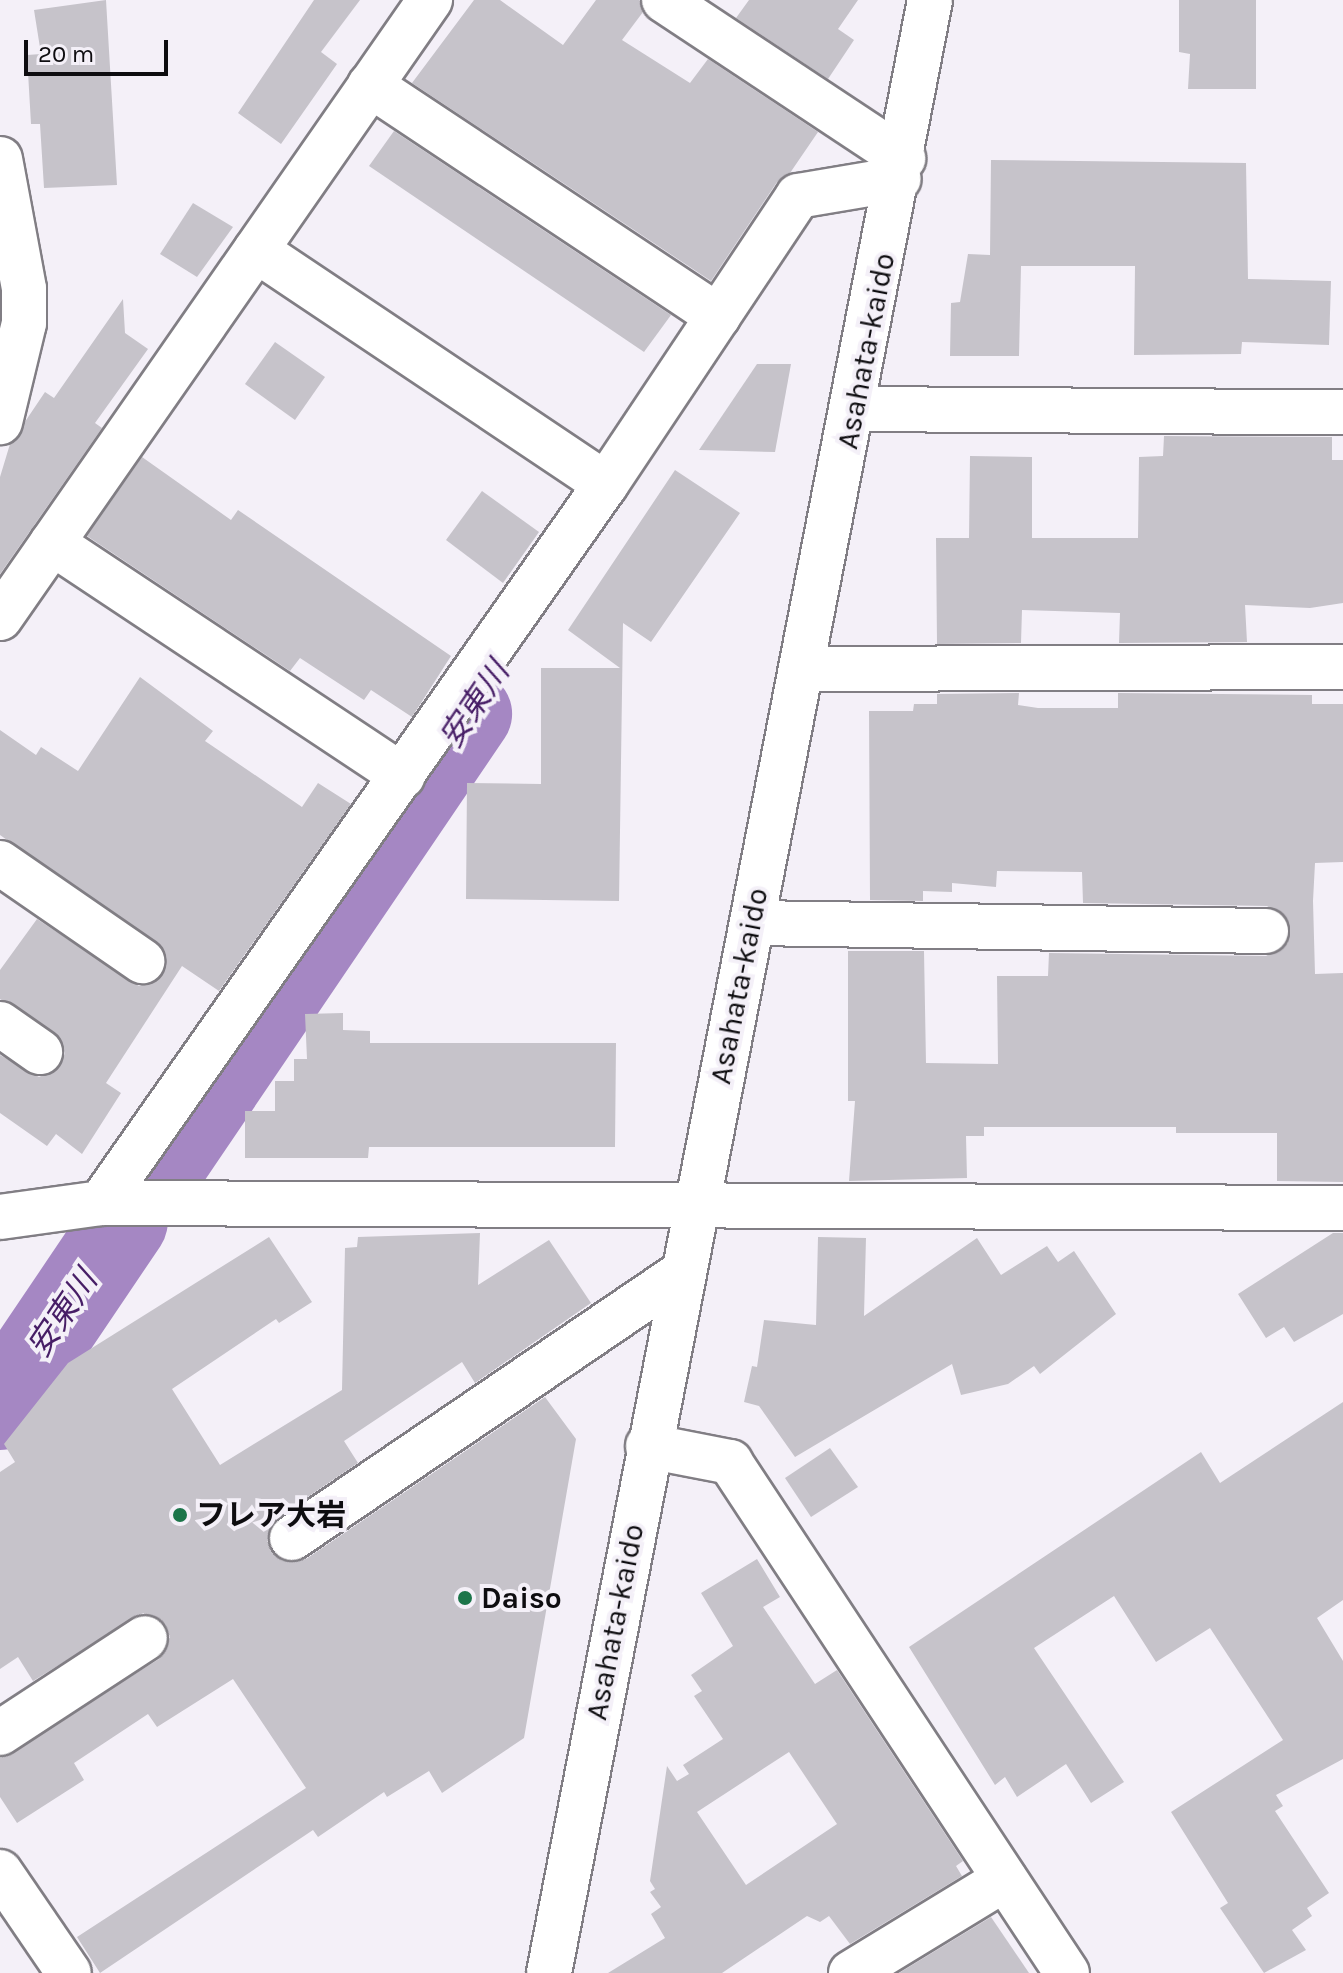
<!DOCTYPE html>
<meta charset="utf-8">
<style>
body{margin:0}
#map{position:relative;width:1343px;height:1973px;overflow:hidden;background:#f4f0f8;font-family:Karla,"Noto Sans JP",sans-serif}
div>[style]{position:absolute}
.river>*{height:86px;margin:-43px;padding:0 43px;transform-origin:43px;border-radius:43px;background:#a587c3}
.building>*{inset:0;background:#c6c3ca}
.roads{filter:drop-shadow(2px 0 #817e84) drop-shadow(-2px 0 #817e84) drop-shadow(0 2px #817e84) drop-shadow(0 -2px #817e84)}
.street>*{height:44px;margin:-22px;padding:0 22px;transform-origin:22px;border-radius:22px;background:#fff}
.secondary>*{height:44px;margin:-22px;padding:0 22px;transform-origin:22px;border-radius:22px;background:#fff}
.dots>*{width:22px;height:22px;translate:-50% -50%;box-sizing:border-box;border:4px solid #f4f0f8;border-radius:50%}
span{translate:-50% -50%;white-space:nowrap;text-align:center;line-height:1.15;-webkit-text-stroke:8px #f4f0f8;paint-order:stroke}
.street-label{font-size:30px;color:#0e0d10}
.poi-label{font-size:30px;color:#0e0d10;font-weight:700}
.left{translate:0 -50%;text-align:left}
.water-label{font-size:32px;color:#471e66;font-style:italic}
.scale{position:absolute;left:24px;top:40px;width:144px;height:36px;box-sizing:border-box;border:4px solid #0e0d10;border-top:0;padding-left:10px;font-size:24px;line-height:28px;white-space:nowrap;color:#0e0d10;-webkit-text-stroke:6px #f4f0f8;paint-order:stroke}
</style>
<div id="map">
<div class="river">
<div style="left:157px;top:1174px;width:556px;rotate:-55.85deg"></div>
<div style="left:0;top:1407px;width:223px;rotate:-56deg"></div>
</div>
<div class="building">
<div style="clip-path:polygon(106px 0,117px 185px,44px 188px,40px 124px,31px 124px,27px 55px,41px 54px,34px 10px)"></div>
<div style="clip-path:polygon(314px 0,360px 0,321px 52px,337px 64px,281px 144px,238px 113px)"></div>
<div style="clip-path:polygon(474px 0,500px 0,563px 45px,596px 0,639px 0,643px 12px,622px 40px,690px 83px,708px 59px,818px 132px,790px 173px,777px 182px,711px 281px,412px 83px)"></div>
<div style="clip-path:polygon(749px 0,858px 0,838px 29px,854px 40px,828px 79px,736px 18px)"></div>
<div style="clip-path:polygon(1179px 0,1256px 0,1256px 89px,1188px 89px,1190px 54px,1179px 52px)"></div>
<div style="clip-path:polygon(394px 131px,671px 315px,644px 352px,369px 166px)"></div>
<div style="clip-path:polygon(991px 160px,1246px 163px,1248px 279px,1331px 281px,1329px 345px,1242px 342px,1241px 354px,1134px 355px,1135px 266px,1021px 266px,1019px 356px,950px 356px,951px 303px,960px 302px,968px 254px,990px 255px)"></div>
<div style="clip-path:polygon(193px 203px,233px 227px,197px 277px,160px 254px)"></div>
<div style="clip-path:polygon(123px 299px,125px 333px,148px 349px,95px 423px,102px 428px,0 574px,0 477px,10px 444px,45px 392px,54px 398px)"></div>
<div style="clip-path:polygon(275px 342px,325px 377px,295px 420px,245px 384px)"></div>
<div style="clip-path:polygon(757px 364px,791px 364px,775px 452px,699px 450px)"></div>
<div style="clip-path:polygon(1164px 436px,1332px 437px,1332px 460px,1343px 460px,1343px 603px,1310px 608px,1245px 605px,1247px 642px,1119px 643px,1120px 613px,1022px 610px,1021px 643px,937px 644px,936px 538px,969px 538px,970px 456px,1032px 457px,1032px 538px,1138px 538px,1139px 457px,1163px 456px)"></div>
<div style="clip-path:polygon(142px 457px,231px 520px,238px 510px,451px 656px,412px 717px,371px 690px,364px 700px,300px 658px,290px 671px,87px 536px)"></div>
<div style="clip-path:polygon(675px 470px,740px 513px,651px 642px,623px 623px,619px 901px,466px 899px,467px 783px,541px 784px,541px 668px,620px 668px,568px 630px)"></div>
<div style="clip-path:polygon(482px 491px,539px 532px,503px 583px,446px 540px)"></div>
<div style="clip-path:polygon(140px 677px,213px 731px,205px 741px,302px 807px,318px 783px,351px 804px,219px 991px,182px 966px,106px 1083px,121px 1093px,82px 1154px,56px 1134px,47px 1146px,0 1113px,0 1055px,39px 1077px,60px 1067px,65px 1053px,54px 1032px,0 999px,0 970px,37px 919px,139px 986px,162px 976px,165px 951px,0 835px,0 730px,36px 755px,41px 747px,78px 771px)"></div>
<div style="clip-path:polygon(1019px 693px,1018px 705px,1038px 708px,1118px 708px,1118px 693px,1312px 695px,1312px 704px,1343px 704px,1343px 862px,1315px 863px,1313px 901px,1315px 974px,1343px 973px,1343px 1182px,1277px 1181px,1277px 1133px,1176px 1133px,1176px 1127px,984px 1127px,984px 1136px,966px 1136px,967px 1178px,849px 1181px,855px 1101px,848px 1101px,848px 951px,924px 951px,926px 1063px,998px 1064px,997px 976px,1048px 976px,1049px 953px,1266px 956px,1288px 943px,1288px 920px,1267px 906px,1083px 903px,1082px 872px,997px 871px,996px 887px,952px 883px,952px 892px,923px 891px,923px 901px,870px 900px,869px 711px,913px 711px,914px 704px,937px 704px,937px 694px)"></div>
<div style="clip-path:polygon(343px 1013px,343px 1030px,370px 1031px,370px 1043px,616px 1043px,615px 1147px,369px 1147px,368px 1158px,245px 1158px,245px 1111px,275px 1111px,275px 1081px,294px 1081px,294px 1059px,307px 1059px,305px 1014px)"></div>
<div style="clip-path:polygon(480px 1233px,478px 1285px,549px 1240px,591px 1303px,475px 1383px,462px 1362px,344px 1441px,358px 1463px,278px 1517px,267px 1541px,282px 1561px,306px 1559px,545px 1397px,576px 1439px,524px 1738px,442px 1793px,429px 1771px,387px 1797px,384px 1792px,318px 1837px,313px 1830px,100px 1973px,77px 1937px,306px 1788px,233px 1679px,157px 1727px,148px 1714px,74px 1763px,84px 1780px,17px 1823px,0 1797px,0 1758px,159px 1659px,170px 1637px,165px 1624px,143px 1613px,33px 1681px,18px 1657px,0 1669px,0 1472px,15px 1462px,4px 1444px,68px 1363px,269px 1237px,312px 1302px,279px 1323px,276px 1319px,172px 1389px,220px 1465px,342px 1390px,345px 1248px,357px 1247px,358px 1237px)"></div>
<div style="clip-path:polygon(1333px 1233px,1343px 1233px,1343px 1314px,1294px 1342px,1284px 1327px,1266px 1338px,1238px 1294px)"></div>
<div style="clip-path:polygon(818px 1237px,866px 1238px,864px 1316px,977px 1238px,1001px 1275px,1047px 1246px,1058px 1262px,1074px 1251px,1116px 1314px,1040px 1374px,1034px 1366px,1008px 1384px,961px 1395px,952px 1364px,795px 1457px,759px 1406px,744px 1402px,752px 1366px,757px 1367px,764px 1320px,816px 1325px)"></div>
<div style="clip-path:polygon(1343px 1402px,1343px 1600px,1317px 1618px,1343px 1661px,1343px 1759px,1276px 1795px,1283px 1806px,1275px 1811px,1329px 1893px,1307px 1908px,1312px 1916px,1292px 1930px,1306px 1950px,1264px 1973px,1220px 1908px,1228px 1903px,1171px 1812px,1283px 1740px,1210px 1628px,1156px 1662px,1114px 1596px,1034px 1648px,1124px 1782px,1091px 1803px,1066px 1764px,1017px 1797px,1005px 1777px,995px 1785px,909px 1647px,1201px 1452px,1220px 1483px)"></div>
<div style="clip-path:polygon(830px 1448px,858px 1487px,811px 1517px,785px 1478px)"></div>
<div style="clip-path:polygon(evenodd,757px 1559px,780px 1597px,763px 1607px,815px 1684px,837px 1670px,963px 1861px,956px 1866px,962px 1876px,850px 1944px,829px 1916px,820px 1922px,807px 1916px,722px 1973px,608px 1973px,665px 1938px,651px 1914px,661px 1907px,650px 1892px,655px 1889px,650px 1881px,667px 1766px,677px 1781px,689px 1774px,683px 1765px,723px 1739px,694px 1696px,702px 1691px,691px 1675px,733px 1646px,701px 1593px,757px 1559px,789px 1752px,837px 1824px,746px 1885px,697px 1812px,789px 1752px)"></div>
<div style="clip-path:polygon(991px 1917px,1029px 1973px,899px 1973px)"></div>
</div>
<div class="roads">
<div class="street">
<div style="left:664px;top:0;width:287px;rotate:33.5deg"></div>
<div style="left:370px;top:85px;width:418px;rotate:33.6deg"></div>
<div style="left:0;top:159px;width:132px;rotate:79.5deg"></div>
<div style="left:24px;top:289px;width:34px;rotate:90deg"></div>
<div style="left:24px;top:323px;width:102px;rotate:103.6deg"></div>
<div style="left:256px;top:250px;width:421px;rotate:33.8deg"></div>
<div style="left:855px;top:409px;width:488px;rotate:0.4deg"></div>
<div style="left:52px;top:543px;width:421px;rotate:33.6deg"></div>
<div style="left:0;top:618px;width:753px;rotate:-55.17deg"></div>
<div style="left:802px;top:669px;width:541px;rotate:-0.21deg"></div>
<div style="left:0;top:863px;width:173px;rotate:34.6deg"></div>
<div style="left:752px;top:923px;width:514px;rotate:0.89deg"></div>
<div style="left:0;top:1024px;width:49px;rotate:35deg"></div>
<div style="left:101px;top:1203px;width:879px;rotate:-54.92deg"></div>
<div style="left:606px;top:484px;width:346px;rotate:-56.3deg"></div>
<div style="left:798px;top:196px;width:102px;rotate:-9.6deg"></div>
<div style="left:0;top:1217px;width:102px;rotate:-7.9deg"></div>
<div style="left:101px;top:1203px;width:1242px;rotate:0.23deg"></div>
<div style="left:648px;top:1446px;width:84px;rotate:11deg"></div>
<div style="left:730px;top:1462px;width:612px;rotate:56.6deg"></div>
<div style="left:292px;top:1538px;width:472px;rotate:-34.2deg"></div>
<div style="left:0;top:1733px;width:173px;rotate:-33.2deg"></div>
<div style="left:0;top:1872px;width:122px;rotate:55.7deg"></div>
<div style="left:851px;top:1973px;width:180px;rotate:-31.4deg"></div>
</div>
<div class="secondary">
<div style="left:549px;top:1973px;width:2009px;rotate:-79.07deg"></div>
</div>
</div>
<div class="dots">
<div style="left:180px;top:1515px;background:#1c754a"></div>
<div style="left:465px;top:1598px;background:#1c754a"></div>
</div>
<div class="street-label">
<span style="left:866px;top:351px;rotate:-79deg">Asahata-kaido</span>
<span style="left:739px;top:986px;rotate:-79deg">Asahata-kaido</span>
<span style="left:615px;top:1622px;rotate:-79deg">Asahata-kaido</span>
</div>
<div class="poi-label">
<span class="left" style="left:196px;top:1515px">フレア大岩</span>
<span class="left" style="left:481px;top:1598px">Daiso</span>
</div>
<div class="water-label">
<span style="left:475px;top:705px;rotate:-56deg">安東川</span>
<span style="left:63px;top:1314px;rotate:-56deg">安東川</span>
</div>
<div class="scale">20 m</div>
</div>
